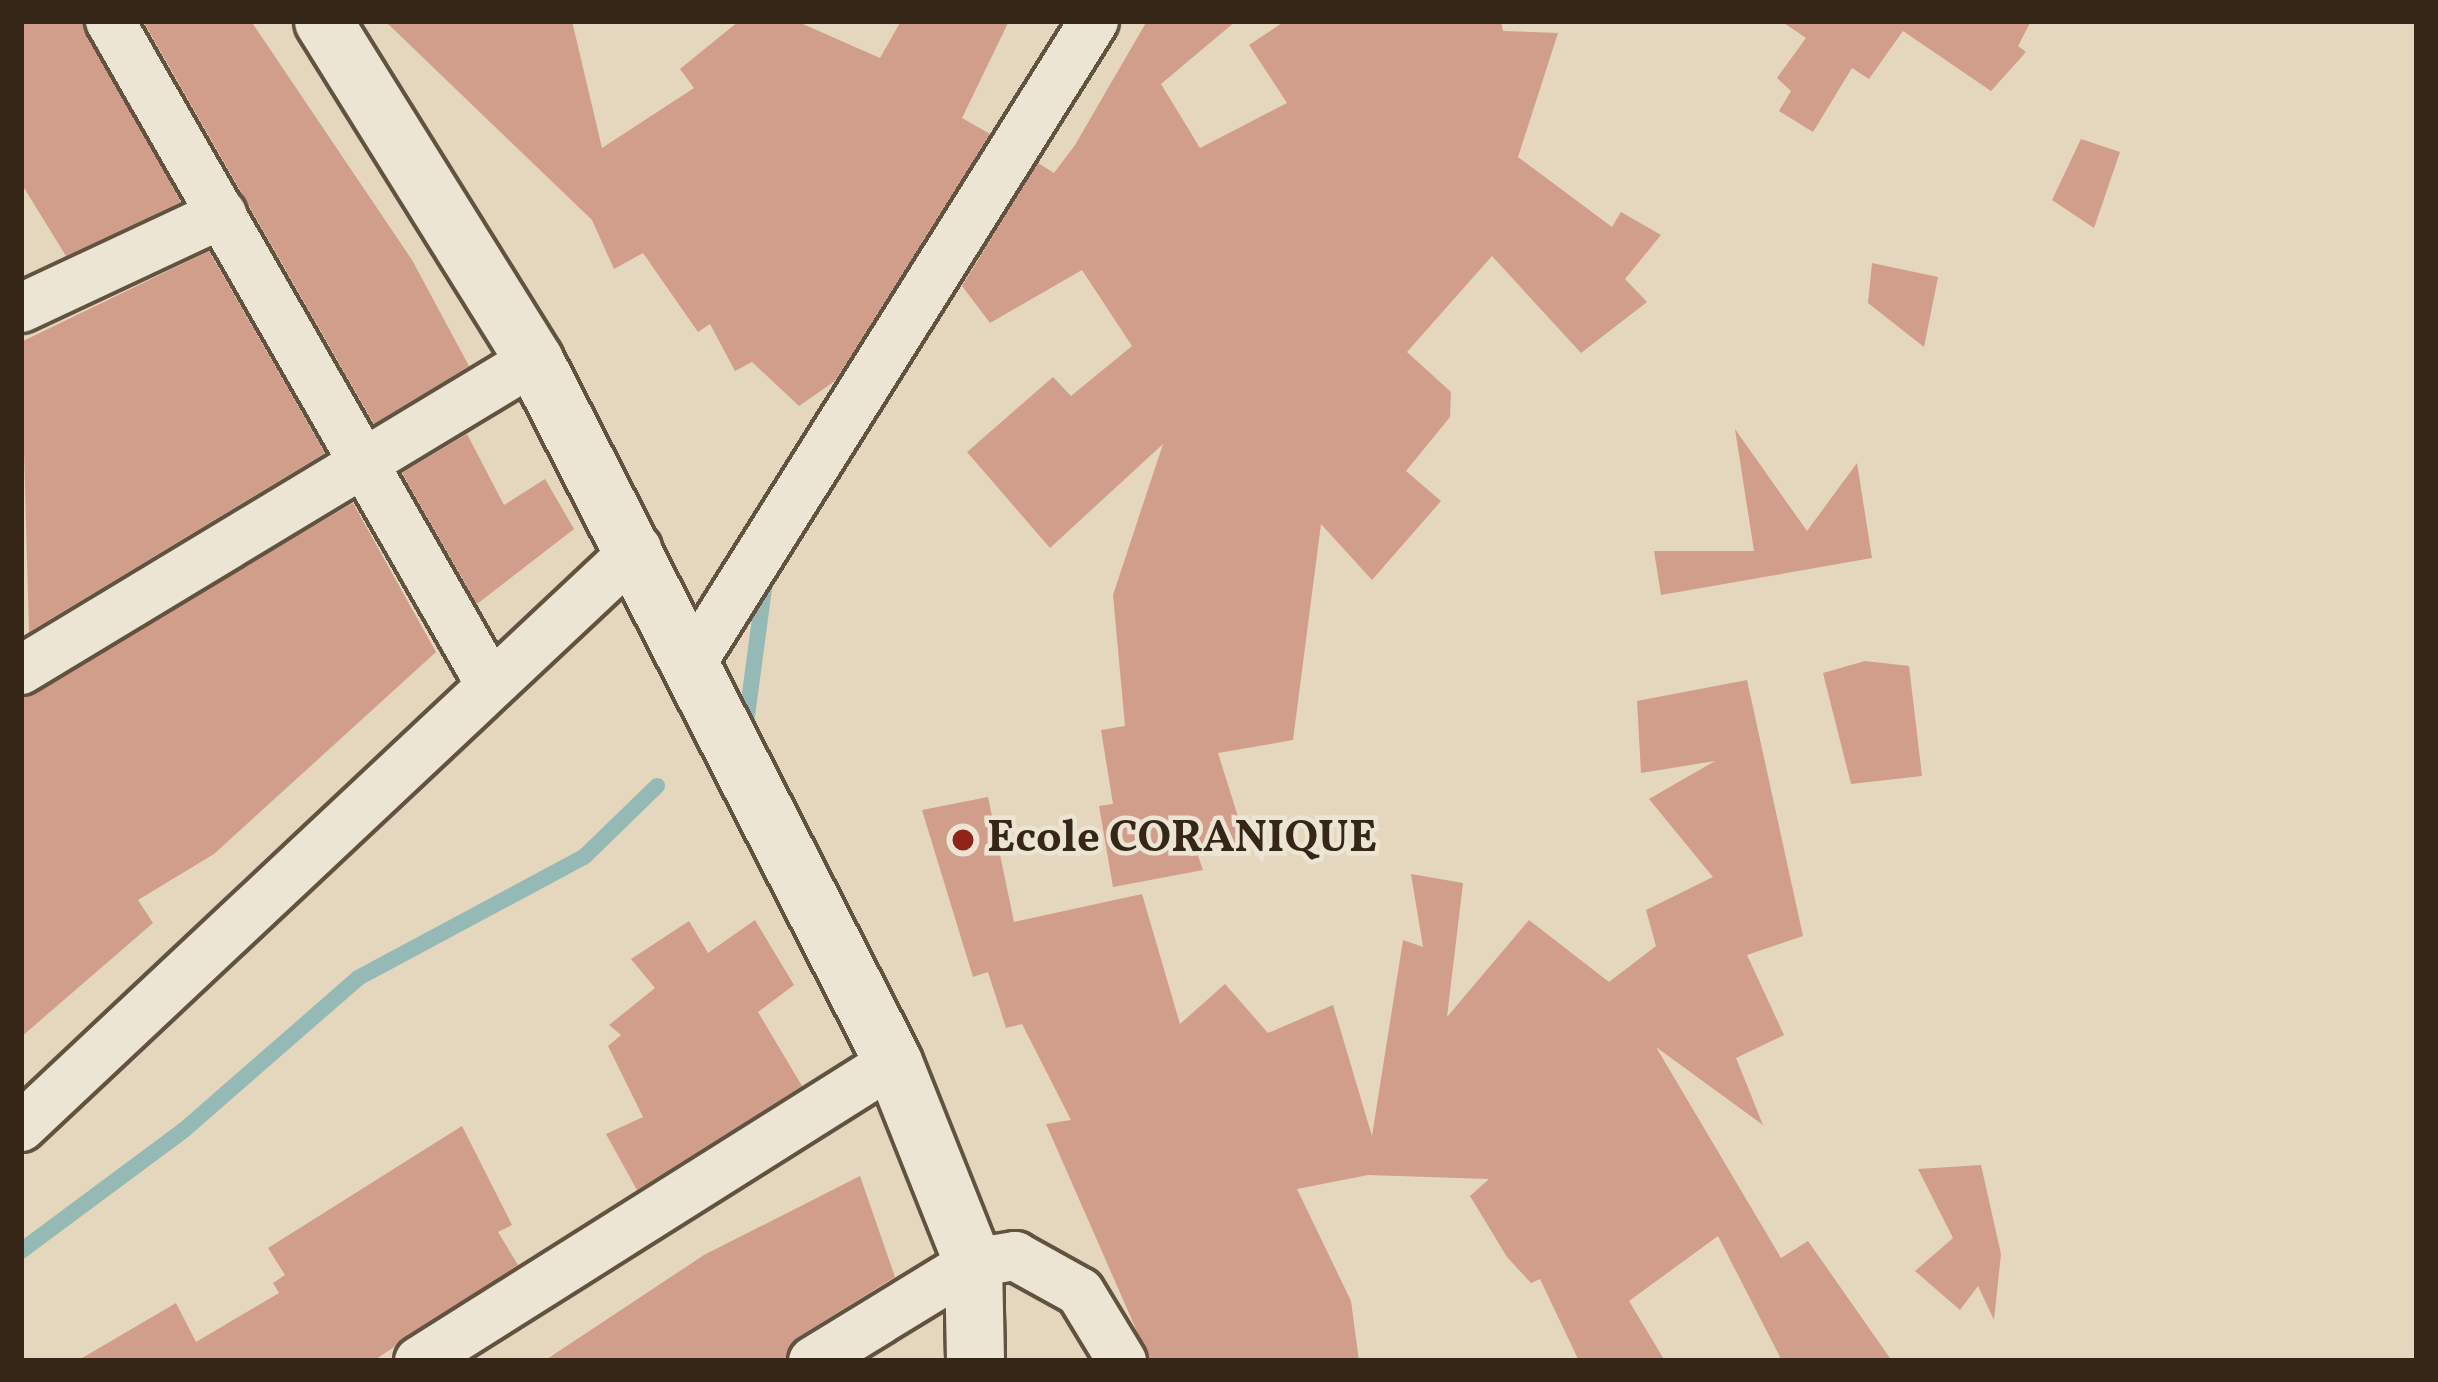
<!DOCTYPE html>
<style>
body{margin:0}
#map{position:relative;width:2438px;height:1382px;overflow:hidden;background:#e4d7bd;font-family:Vollkorn,serif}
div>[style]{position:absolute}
.stream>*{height:16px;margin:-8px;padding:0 8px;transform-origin:8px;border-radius:8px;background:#95b9b5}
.building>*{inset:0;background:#d19e8c}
.roads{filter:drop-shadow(3px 0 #625240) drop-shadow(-3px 0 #625240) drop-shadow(0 3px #625240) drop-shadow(0 -3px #625240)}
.minor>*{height:48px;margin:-24px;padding:0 24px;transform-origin:24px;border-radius:24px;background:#ede5d4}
.tertiary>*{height:57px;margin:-28.5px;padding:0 28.5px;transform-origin:28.5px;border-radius:28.5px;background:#ede5d4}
.dots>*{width:33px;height:33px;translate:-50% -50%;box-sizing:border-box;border:6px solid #ede5d4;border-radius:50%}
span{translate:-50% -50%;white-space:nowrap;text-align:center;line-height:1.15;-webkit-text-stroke:9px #ede5d4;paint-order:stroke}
.poi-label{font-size:45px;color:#362617;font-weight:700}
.left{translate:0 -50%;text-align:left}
.frame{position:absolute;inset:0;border:24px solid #362617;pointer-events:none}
</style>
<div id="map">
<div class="stream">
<div style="left:747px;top:716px;width:144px;rotate:-82.4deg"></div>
<div style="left:21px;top:1251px;width:203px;rotate:-36.6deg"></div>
<div style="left:184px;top:1130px;width:231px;rotate:-41.1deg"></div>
<div style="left:358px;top:978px;width:256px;rotate:-28.2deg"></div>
<div style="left:584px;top:857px;width:102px;rotate:-44.2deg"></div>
</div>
<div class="building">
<div style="clip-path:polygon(21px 21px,82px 21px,181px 202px,66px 256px,21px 183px)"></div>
<div style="clip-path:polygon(143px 21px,251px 21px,412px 260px,469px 366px,374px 424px)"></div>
<div style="clip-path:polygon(385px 21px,572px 21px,602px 148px,694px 88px,680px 69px,739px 21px,796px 21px,880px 58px,901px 21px,1009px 21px,962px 118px,990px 134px,835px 381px,799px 406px,752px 362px,735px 371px,710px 324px,698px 332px,643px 253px,614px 269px,592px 220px)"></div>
<div style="clip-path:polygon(1147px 21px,1236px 21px,1161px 84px,1200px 148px,1287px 103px,1249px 45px,1285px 21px,1501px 21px,1503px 31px,1558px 33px,1518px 157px,1612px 227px,1621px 212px,1661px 235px,1625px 279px,1647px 302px,1581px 353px,1492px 256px,1407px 352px,1451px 392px,1450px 417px,1406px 471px,1441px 501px,1372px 580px,1321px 524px,1293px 740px,1218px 753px,1246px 842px,1198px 856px,1203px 870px,1113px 887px,1099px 806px,1113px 804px,1101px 730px,1125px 726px,1113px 595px,1163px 444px,1050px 548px,967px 452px,1053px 377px,1071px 396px,1132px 346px,1082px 270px,990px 323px,962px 286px,1038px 163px,1054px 173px,1075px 145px)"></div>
<div style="clip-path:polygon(1781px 21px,2031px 21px,2018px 46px,2026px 52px,1991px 91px,1903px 31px,1869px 79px,1852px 68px,1813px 132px,1779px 111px,1791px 91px,1777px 78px,1806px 38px)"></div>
<div style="clip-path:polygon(2081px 139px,2120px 152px,2094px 228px,2052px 200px)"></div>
<div style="clip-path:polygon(209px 251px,325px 453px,29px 632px,21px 342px)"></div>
<div style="clip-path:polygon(1872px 263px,1938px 277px,1924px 347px,1868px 303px)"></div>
<div style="clip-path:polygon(1735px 429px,1807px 531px,1857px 463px,1872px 558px,1661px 595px,1654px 551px,1754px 551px)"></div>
<div style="clip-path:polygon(467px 434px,504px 505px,545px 479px,574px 529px,477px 604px,402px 473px)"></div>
<div style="clip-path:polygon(353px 503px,436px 652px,214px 854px,138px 900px,153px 923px,21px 1037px,21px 698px)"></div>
<div style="clip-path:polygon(1865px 661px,1909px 666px,1922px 776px,1851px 784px,1823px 673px)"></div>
<div style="clip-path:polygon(1747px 680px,1803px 936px,1747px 955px,1784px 1035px,1736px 1058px,1763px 1125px,1656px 1047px,1781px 1258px,1808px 1241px,1892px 1361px,1782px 1361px,1718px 1236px,1629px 1301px,1665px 1361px,1579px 1361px,1540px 1279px,1531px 1283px,1507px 1257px,1470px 1196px,1489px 1179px,1368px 1175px,1297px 1189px,1351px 1301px,1359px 1361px,1150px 1361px,1046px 1124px,1071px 1120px,1022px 1024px,1006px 1028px,988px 972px,973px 977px,922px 810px,988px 797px,1014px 922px,1142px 894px,1180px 1024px,1225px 984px,1268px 1033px,1333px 1005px,1372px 1136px,1403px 940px,1423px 947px,1411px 874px,1463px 883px,1447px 1017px,1529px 920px,1609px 982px,1656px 946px,1646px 910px,1713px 877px,1649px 799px,1715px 761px,1641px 773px,1637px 701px)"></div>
<div style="clip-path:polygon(755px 920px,794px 985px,758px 1012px,802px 1086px,637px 1190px,606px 1134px,643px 1117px,608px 1046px,621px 1035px,609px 1025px,655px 988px,631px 959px,689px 921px,708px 953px)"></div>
<div style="clip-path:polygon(462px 1126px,512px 1225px,498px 1232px,518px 1265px,373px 1361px,77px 1361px,176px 1303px,196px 1342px,279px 1293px,273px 1283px,285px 1275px,268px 1248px)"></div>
<div style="clip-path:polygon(1981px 1165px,2001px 1254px,1994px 1320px,1978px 1286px,1960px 1310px,1915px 1271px,1953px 1238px,1918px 1169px)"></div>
<div style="clip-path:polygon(860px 1176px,895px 1277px,798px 1337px,784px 1361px,544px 1361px,704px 1255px)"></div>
</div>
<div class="roads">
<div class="minor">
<div style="left:110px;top:21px;width:762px;rotate:60.17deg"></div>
<div style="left:21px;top:308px;width:222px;rotate:-25.1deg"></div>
<div style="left:693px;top:661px;width:755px;rotate:-57.93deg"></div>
<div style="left:21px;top:670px;width:599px;rotate:-31.14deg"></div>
<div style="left:21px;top:1127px;width:845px;rotate:-43.18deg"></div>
<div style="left:419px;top:1361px;width:560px;rotate:-32.24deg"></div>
<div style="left:813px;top:1361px;width:188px;rotate:-31.5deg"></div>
<div style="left:973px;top:1263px;width:43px;rotate:-9.5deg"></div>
<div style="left:1015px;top:1256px;width:74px;rotate:29deg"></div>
<div style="left:1080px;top:1292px;width:81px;rotate:58.7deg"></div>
</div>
<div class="tertiary">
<div style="left:323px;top:21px;width:399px;rotate:58.1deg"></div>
<div style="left:534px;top:360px;width:788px;rotate:62.91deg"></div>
<div style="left:893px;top:1062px;width:216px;rotate:68.3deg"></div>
<div style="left:973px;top:1263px;width:98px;rotate:88.8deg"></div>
</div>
</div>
<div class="dots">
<div style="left:963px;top:840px;background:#8f2418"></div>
</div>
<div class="poi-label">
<span class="left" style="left:987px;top:840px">Ecole CORANIQUE</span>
</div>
<div class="frame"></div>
</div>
